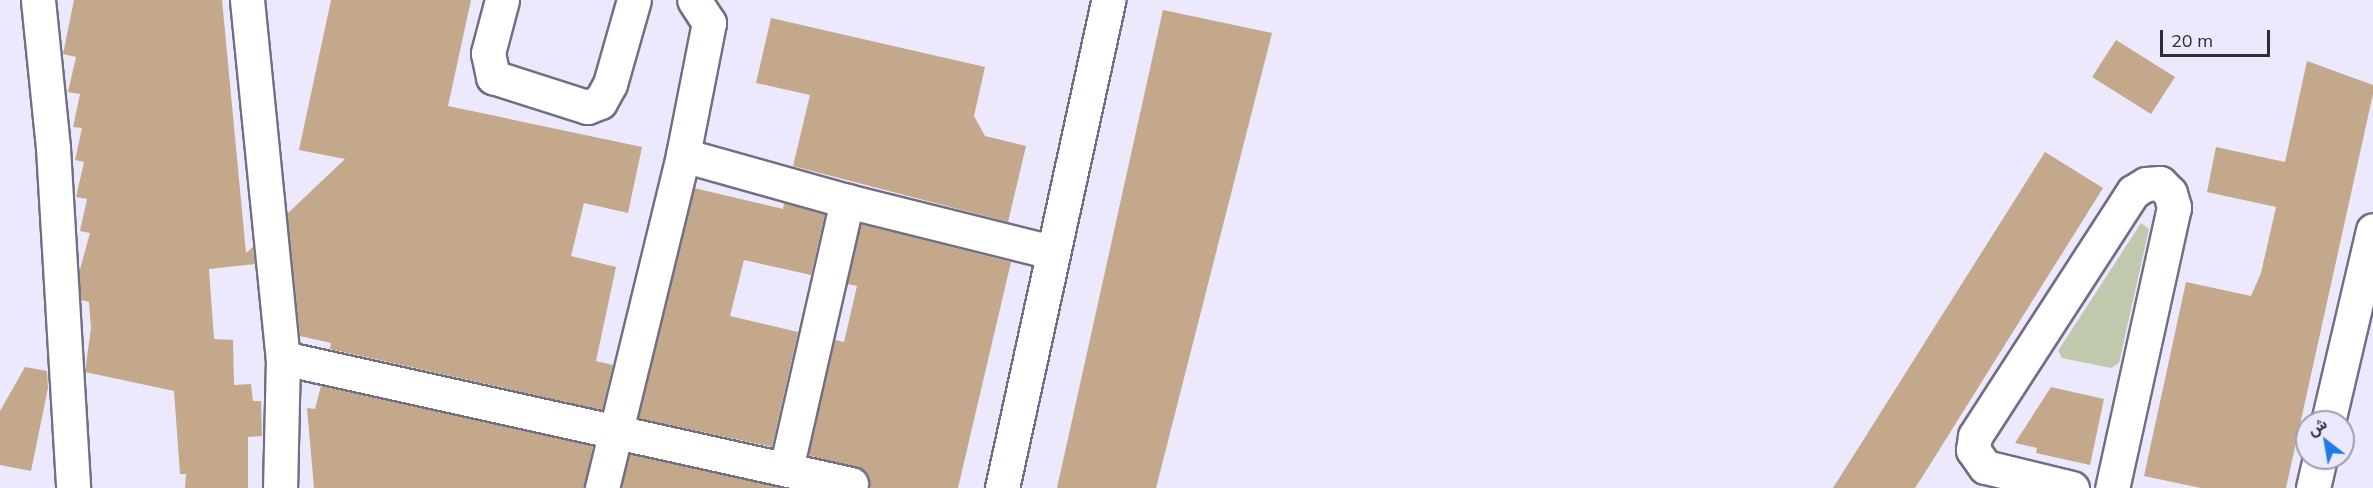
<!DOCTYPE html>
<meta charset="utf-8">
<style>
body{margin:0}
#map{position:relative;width:2373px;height:488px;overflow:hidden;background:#ece9fd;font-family:Mulish,Vazirmatn,sans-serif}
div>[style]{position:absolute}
.green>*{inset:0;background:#c0c8ae}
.building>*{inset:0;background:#c3a88b}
.roads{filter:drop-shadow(2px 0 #726e84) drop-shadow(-2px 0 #726e84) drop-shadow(0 2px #726e84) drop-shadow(0 -2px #726e84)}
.minor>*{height:33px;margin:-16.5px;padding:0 16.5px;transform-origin:16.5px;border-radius:16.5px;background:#fff}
.tertiary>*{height:33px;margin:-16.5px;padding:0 16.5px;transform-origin:16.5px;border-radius:16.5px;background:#fff}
span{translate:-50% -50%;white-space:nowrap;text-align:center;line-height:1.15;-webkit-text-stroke:5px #ece9fd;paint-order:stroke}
.north{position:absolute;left:2295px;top:410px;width:60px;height:60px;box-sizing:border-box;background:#ece9fd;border:2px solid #a09ead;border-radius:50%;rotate:329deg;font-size:16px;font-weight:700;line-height:24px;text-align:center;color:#2f2d36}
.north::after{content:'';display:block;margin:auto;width:21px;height:27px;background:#1f7be5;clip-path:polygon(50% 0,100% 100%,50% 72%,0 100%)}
.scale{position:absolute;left:2160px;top:30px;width:110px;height:27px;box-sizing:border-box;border:3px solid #2f2d36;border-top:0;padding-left:8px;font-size:18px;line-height:21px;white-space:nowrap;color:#2f2d36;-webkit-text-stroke:4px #ece9fd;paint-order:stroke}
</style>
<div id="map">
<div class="green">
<div style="clip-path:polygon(2141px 223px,2149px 229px,2119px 363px,2111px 368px,2062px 358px,2058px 351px)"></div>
</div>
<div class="building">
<div style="clip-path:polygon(74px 0,222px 0,246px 253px,253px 247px,255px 264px,209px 269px,214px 339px,233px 340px,234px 385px,251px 384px,253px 401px,261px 401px,262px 436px,248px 437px,248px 488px,185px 488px,186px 474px,180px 474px,174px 391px,85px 372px,91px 328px,89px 302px,81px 300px,79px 273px,90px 233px,80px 231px,87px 199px,76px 197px,84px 162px,75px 160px,82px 128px,73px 127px,80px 94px,68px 92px,76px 57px,63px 54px)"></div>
<div style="clip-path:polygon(331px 0,471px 0,448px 106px,642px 147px,628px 213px,584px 203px,571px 256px,616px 267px,596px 361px,613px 365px,602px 410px,330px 349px,331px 343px,300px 336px,287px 214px,345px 159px,299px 150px)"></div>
<div style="clip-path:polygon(1163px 10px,1272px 33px,1156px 488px,1057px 488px)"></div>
<div style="clip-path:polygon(771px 18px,985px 67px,974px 116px,985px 136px,1026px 146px,1008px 222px,793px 166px,810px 95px,756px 83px)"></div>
<div style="clip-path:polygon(2116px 40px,2175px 77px,2151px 114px,2092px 77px)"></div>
<div style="clip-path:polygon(2307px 61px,2373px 85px,2373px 94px,2286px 488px,2201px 488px,2144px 476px,2186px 282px,2251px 296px,2261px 273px,2276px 207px,2207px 192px,2216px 147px,2285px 162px)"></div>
<div style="clip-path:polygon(2045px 152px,2103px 188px,1926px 471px,1915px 488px,1833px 488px)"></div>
<div style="clip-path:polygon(694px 188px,783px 209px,784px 203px,825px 214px,811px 275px,744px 260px,730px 316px,798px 332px,772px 447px,638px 418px)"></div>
<div style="clip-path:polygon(861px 224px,1011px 262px,958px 488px,869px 488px,863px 470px,808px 455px,835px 340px,844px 342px,857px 286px,847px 284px)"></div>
<div style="clip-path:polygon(25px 367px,47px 371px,48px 388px,31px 471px,0 465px,0 411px)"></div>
<div style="clip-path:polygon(321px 386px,593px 446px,584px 488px,314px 488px,307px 408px,315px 409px)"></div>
<div style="clip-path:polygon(2051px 387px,2104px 399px,2090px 465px,2036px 453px,2037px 448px,2015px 443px)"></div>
<div style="clip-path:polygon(630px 454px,782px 488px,621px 488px)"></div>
</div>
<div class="roads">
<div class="minor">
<div style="left:38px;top:0;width:149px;rotate:84.2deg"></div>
<div style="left:53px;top:148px;width:341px;rotate:86.6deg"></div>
<div style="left:247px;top:0;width:360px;rotate:84.3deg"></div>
<div style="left:283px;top:358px;width:130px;rotate:91.3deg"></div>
<div style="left:502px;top:0;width:55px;rotate:104.8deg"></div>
<div style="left:488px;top:53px;width:25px;rotate:78deg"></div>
<div style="left:493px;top:77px;width:99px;rotate:17.7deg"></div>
<div style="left:587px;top:107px;width:14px;rotate:-21deg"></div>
<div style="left:600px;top:102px;width:21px;rotate:-61deg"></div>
<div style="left:610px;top:84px;width:87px;rotate:-74.1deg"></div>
<div style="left:683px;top:155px;width:170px;rotate:15.7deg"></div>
<div style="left:847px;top:201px;width:211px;rotate:14deg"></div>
<div style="left:283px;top:358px;width:582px;rotate:12.51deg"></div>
<div style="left:2328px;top:422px;width:197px;rotate:-76.8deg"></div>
<div style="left:786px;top:469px;width:275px;rotate:-77.2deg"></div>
<div style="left:602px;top:488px;width:343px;rotate:-76.3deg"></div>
<div style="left:683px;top:155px;width:135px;rotate:-78.9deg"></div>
<div style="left:709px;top:23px;width:27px;rotate:-123deg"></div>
<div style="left:2072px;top:488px;width:89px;rotate:-166.4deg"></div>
<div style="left:1985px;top:467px;width:21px;rotate:-125deg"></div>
<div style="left:1973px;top:450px;width:14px;rotate:-82deg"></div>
<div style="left:1975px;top:436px;width:291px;rotate:-57.1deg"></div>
<div style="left:2133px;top:192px;width:15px;rotate:-32deg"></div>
<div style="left:2146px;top:184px;width:14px;rotate:-4deg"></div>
<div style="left:2160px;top:183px;width:14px;rotate:45deg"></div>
<div style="left:2170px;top:193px;width:15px;rotate:74deg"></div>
<div style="left:2174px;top:207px;width:288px;rotate:102.4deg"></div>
<div style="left:2313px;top:488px;width:31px;rotate:-77deg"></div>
</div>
<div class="tertiary">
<div style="left:1002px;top:488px;width:499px;rotate:-77.7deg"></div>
</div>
</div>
<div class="north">ش</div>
<div class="scale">20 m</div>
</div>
